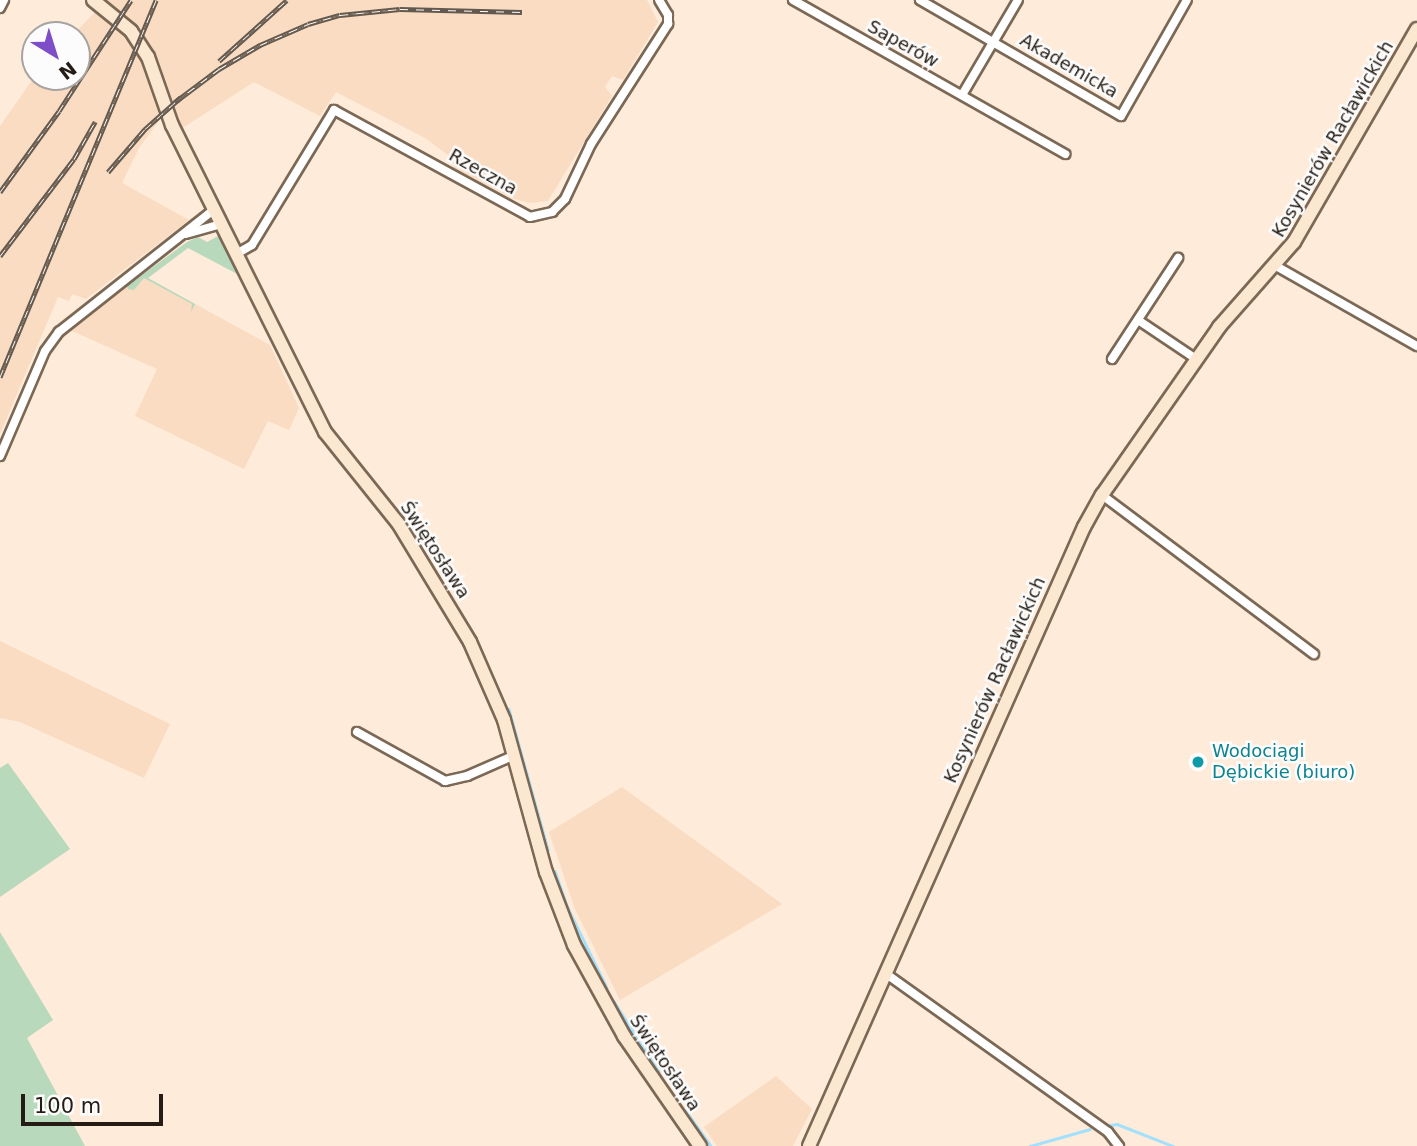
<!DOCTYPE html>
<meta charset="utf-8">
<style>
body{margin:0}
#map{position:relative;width:1417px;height:1146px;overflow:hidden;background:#feebda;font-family:"DejaVu Sans",sans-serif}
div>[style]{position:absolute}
.built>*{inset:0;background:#f9dcc1}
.green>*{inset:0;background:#b9d9bd}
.stream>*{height:2.5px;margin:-1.25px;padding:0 1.25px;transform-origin:1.25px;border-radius:1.25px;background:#a3e0fc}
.roads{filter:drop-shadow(2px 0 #7b6855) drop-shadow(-2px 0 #7b6855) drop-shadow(0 2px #7b6855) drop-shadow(0 -2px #7b6855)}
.street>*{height:8px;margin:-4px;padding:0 4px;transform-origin:4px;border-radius:4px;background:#fff}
.secondary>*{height:12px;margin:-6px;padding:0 6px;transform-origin:6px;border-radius:6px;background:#fce8d1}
.rail>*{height:5px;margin-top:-2.5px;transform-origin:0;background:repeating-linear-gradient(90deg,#fcfcfc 0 8px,#64594e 0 16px);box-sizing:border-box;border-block:2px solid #64594e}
.dots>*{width:19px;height:19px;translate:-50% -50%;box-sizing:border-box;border:4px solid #fcfcfc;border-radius:50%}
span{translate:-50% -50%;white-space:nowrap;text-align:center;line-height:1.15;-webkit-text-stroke:5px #fcfcfc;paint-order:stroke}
.street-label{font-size:18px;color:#251d15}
.culture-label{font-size:18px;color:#0d838f}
.left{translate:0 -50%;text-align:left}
.north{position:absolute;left:21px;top:21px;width:70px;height:70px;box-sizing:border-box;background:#fcfcfc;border:2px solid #a6a3a0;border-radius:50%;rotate:142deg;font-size:19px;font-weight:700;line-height:28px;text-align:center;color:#251d15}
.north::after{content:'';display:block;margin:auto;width:24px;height:32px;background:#7d4ec7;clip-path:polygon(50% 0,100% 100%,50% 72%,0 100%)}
.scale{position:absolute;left:21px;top:1094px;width:142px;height:32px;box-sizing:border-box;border:4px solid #251d15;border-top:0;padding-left:9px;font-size:21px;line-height:24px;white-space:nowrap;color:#251d15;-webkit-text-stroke:5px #fcfcfc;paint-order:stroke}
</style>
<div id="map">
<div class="built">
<div style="clip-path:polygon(98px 0,647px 0,658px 22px,623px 80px,612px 76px,605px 87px,612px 96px,548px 201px,530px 203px,511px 198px,454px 168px,452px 158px,425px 138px,336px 92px,320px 116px,254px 82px,184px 127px,168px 134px,161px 118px,139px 148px,122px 183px,189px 220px,86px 299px,72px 294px,69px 301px,58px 297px,0 434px,0 126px,35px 76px,77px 77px,77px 35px,73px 35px,95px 12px)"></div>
<div style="clip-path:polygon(142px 275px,270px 345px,299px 408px,289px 430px,268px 421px,244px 469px,135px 416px,157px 369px,70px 330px)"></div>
<div style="clip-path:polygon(0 641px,170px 724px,144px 778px,20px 722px,0 718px)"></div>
<div style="clip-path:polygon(622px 787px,782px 904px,620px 1000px,575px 909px,549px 832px)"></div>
<div style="clip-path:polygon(776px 1076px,812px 1109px,793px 1146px,717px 1146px,704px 1127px)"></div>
</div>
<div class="green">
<div style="clip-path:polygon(218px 236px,223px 240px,246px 279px,242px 281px,239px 275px,188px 248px,148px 278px,195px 304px,191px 312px,192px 304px,144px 278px,134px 290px,128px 289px,127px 286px,187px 242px,198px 237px,207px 242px)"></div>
<div style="clip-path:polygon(8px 763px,70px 849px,0 897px,0 768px)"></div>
<div style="clip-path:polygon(0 932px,53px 1020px,27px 1038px,85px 1146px,0 1146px)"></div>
</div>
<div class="stream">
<div style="left:509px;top:709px;width:146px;rotate:74.5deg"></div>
<div style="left:555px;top:871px;width:37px;rotate:71deg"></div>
<div style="left:567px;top:906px;width:91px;rotate:64deg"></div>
<div style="left:613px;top:1000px;width:85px;rotate:57.4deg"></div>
<div style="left:686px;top:1111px;width:43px;rotate:54.5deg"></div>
<div style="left:1110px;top:1125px;width:7px;rotate:-8deg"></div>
<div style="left:1117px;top:1124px;width:60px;rotate:21.4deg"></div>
<div style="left:1030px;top:1146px;width:62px;rotate:-15.8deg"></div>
</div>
<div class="roads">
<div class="street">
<div style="left:793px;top:0;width:313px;rotate:29.5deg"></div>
<div style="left:920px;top:0;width:232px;rotate:30deg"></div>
<div style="left:1121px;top:116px;width:133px;rotate:-60.4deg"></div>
<div style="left:0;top:8px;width:9px;rotate:-63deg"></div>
<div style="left:962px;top:95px;width:110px;rotate:-59.5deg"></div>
<div style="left:186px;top:234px;width:37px;rotate:-16deg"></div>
<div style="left:238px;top:253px;width:16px;rotate:-30deg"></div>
<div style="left:252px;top:245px;width:158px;rotate:-58.7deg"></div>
<div style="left:334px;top:110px;width:223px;rotate:28.6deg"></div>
<div style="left:530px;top:217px;width:23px;rotate:-13deg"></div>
<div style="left:552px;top:212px;width:18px;rotate:-45deg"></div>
<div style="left:565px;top:199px;width:61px;rotate:-64.7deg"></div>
<div style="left:591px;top:144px;width:143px;rotate:-57.3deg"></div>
<div style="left:668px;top:24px;width:9px;rotate:-90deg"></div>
<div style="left:668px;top:15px;width:17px;rotate:-121deg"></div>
<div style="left:1276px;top:266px;width:162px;rotate:29.6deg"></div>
<div style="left:1138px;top:320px;width:70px;rotate:33.9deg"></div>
<div style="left:1112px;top:359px;width:121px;rotate:-56.8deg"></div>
<div style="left:0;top:456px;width:114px;rotate:-66.8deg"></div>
<div style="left:45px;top:351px;width:24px;rotate:-54deg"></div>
<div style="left:59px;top:332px;width:199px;rotate:-38.3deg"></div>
<div style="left:1102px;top:495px;width:265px;rotate:36.9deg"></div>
<div style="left:357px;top:732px;width:101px;rotate:29.1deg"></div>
<div style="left:445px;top:781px;width:23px;rotate:-13deg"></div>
<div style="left:467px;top:776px;width:52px;rotate:-23.6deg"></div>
<div style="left:885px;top:973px;width:274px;rotate:35.5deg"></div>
<div style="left:1108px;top:1132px;width:18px;rotate:52deg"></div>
</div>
<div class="secondary">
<div style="left:93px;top:0;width:49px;rotate:39.2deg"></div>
<div style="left:131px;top:31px;width:31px;rotate:57deg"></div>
<div style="left:148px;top:57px;width:72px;rotate:70.6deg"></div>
<div style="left:172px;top:125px;width:343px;rotate:63.5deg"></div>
<div style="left:325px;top:432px;width:117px;rotate:51.3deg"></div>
<div style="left:398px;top:523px;width:139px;rotate:58.8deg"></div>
<div style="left:470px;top:642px;width:85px;rotate:66.4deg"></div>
<div style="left:504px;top:720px;width:158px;rotate:74.6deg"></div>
<div style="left:546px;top:872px;width:78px;rotate:69deg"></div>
<div style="left:574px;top:945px;width:104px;rotate:61.2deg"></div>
<div style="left:624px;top:1036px;width:134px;rotate:55.4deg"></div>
<div style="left:809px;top:1146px;width:677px;rotate:-66.05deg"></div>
<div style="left:1084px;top:527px;width:37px;rotate:-61deg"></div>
<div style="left:1102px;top:495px;width:205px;rotate:-55.1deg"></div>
<div style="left:1219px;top:327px;width:113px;rotate:-48.6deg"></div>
<div style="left:1294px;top:242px;width:246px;rotate:-60deg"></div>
</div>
</div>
<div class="rail">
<div style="left:219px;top:61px;width:91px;rotate:-41.9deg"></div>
<div style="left:175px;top:102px;width:55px;rotate:-36.9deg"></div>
<div style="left:219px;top:69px;width:48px;rotate:-30.3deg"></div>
<div style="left:260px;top:45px;width:52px;rotate:-23.6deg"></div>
<div style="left:308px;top:24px;width:33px;rotate:-16deg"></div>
<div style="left:340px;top:15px;width:60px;rotate:-5.7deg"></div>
<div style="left:400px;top:9px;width:122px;rotate:1.4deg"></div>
<div style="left:108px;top:172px;width:57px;rotate:-49.3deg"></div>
<div style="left:145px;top:129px;width:48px;rotate:-41.6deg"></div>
<div style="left:0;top:192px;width:100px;rotate:-53.9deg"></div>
<div style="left:59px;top:111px;width:132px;rotate:-57deg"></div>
<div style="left:0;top:256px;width:122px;rotate:-52.7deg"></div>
<div style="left:74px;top:159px;width:43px;rotate:-60.4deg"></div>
<div style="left:0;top:377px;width:408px;rotate:-67.5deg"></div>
</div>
<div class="dots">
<div style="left:1198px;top:762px;background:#0f9aa8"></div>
</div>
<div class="street-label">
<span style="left:903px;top:44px;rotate:29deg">Saperów</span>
<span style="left:1069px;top:66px;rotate:30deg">Akademicka</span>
<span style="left:1333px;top:139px;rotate:-60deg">Kosynierów Racławickich</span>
<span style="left:483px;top:172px;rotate:29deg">Rzeczna</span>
<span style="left:435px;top:550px;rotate:57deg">Świętosława</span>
<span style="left:995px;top:680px;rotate:-66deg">Kosynierów Racławickich</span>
<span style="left:665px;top:1063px;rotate:56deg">Świętosława</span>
</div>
<div class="culture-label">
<span class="left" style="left:1212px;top:762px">Wodociągi<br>Dębickie (biuro)</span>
</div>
<div class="north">N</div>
<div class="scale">100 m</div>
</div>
